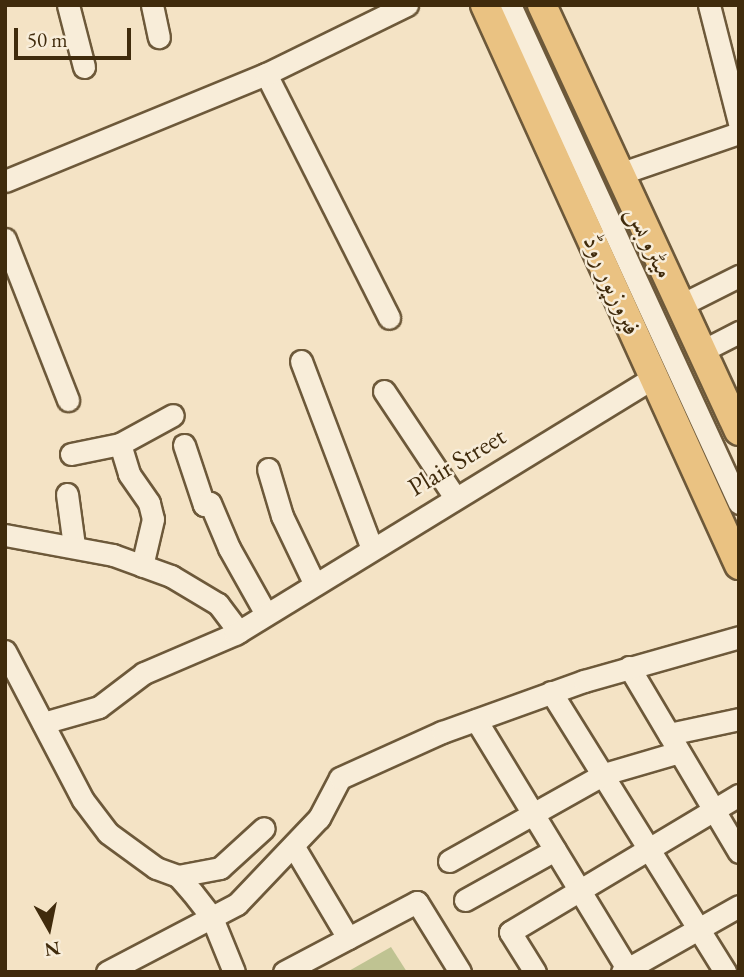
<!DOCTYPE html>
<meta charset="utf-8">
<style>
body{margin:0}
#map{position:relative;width:744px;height:977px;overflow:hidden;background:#f4e3c5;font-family:"EB Garamond",Amiri,serif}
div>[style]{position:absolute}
.green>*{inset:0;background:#bfc392}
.roads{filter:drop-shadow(2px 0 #6d593a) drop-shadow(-2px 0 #6d593a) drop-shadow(0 2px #6d593a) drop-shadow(0 -2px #6d593a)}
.minor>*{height:21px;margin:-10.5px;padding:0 10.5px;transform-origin:10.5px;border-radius:10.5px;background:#f8edd9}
.major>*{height:28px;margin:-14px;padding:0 14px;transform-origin:14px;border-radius:14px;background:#eac282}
span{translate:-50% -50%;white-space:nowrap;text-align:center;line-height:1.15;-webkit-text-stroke:5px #f8edd9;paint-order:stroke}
.street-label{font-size:26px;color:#402b0c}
.frame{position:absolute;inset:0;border:7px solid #402b0c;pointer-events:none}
.north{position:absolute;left:14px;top:893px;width:70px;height:70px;-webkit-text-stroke:5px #f8edd9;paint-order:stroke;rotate:171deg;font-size:19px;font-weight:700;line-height:28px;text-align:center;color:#402b0c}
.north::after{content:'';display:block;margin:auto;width:24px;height:32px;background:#402b0c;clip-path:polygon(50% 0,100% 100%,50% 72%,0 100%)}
.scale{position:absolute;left:14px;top:28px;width:117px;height:32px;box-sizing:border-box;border:4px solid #402b0c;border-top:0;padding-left:9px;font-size:21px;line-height:24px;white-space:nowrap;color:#402b0c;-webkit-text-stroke:5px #f8edd9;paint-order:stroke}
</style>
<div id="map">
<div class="green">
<div style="clip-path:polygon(391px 947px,407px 972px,347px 972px)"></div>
</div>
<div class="roads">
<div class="minor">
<div style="left:68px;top:5px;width:64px;rotate:75.5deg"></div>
<div style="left:152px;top:5px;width:33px;rotate:78deg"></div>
<div style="left:510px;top:5px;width:548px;rotate:65.31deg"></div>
<div style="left:709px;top:5px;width:122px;rotate:75.7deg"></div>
<div style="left:266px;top:74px;width:273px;rotate:63.2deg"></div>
<div style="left:619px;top:174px;width:127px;rotate:-18.9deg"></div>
<div style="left:5px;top:181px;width:282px;rotate:-22.3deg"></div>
<div style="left:266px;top:74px;width:157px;rotate:-26.1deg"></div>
<div style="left:5px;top:239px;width:173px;rotate:68.6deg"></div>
<div style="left:681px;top:305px;width:65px;rotate:-26.6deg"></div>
<div style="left:702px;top:351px;width:42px;rotate:-27.2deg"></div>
<div style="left:301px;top:361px;width:201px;rotate:69.3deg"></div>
<div style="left:384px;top:391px;width:126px;rotate:56.3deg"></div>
<div style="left:120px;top:444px;width:60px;rotate:-28.7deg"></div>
<div style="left:184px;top:445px;width:63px;rotate:71.6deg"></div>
<div style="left:204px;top:505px;width:6px;rotate:-18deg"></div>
<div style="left:210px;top:503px;width:49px;rotate:67.1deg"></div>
<div style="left:229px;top:548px;width:76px;rotate:60.7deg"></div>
<div style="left:71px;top:454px;width:50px;rotate:-11.5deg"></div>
<div style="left:120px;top:444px;width:31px;rotate:73deg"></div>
<div style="left:129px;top:474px;width:35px;rotate:55deg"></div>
<div style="left:149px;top:503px;width:16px;rotate:76deg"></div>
<div style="left:153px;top:519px;width:48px;rotate:103.2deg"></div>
<div style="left:268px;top:469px;width:49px;rotate:73.4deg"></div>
<div style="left:282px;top:516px;width:76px;rotate:64.4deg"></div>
<div style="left:67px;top:494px;width:52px;rotate:82.3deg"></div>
<div style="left:5px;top:535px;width:110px;rotate:10.5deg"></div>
<div style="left:113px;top:555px;width:62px;rotate:19.9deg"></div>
<div style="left:171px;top:576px;width:55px;rotate:30.8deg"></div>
<div style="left:218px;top:604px;width:35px;rotate:53deg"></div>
<div style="left:5px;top:651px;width:168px;rotate:62.4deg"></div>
<div style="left:83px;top:800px;width:41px;rotate:52.9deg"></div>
<div style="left:108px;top:833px;width:59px;rotate:36.1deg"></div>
<div style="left:156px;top:868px;width:23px;rotate:20deg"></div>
<div style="left:178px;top:876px;width:21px;rotate:49deg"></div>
<div style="left:192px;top:892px;width:33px;rotate:52deg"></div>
<div style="left:212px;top:918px;width:58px;rotate:67.8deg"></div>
<div style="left:629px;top:667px;width:215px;rotate:59.3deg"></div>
<div style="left:551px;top:692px;width:330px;rotate:58.1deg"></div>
<div style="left:476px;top:720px;width:295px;rotate:58.7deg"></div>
<div style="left:43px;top:723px;width:58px;rotate:-15.9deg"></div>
<div style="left:99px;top:707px;width:56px;rotate:-37.1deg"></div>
<div style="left:144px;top:673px;width:99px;rotate:-23.2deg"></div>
<div style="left:235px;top:634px;width:490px;rotate:-31.5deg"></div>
<div style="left:669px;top:734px;width:72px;rotate:-12.1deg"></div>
<div style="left:294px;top:847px;width:106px;rotate:59.3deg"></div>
<div style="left:449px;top:861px;width:178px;rotate:-29.3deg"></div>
<div style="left:604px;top:774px;width:78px;rotate:-16.3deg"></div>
<div style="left:178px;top:876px;width:43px;rotate:-10.8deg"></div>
<div style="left:220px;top:868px;width:59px;rotate:-42.3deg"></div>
<div style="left:465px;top:900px;width:103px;rotate:-29.1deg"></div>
<div style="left:107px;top:972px;width:147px;rotate:-27.6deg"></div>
<div style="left:237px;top:904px;width:119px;rotate:-46.4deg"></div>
<div style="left:319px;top:818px;width:45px;rotate:-62.3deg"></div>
<div style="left:340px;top:778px;width:112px;rotate:-24.3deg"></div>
<div style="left:442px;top:732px;width:151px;rotate:-19.8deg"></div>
<div style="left:584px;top:681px;width:161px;rotate:-15.8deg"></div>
<div style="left:284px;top:972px;width:150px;rotate:-27.8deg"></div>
<div style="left:417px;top:902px;width:82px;rotate:58.4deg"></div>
<div style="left:535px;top:972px;width:47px;rotate:-122deg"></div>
<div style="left:510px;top:932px;width:267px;rotate:-30.9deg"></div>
<div style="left:622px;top:972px;width:134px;rotate:-29.4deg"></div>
</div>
<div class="major">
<div style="left:485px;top:5px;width:615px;rotate:65.6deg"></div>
<div style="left:542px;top:5px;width:469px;rotate:65.2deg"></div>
</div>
</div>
<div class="street-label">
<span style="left:650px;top:242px;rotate:65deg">میٹرو بس</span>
<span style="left:612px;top:285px;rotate:66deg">فیروزپور روڈ</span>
<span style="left:457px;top:462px;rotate:-31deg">Plair Street</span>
</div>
<div class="frame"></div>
<div class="north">N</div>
<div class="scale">50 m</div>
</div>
